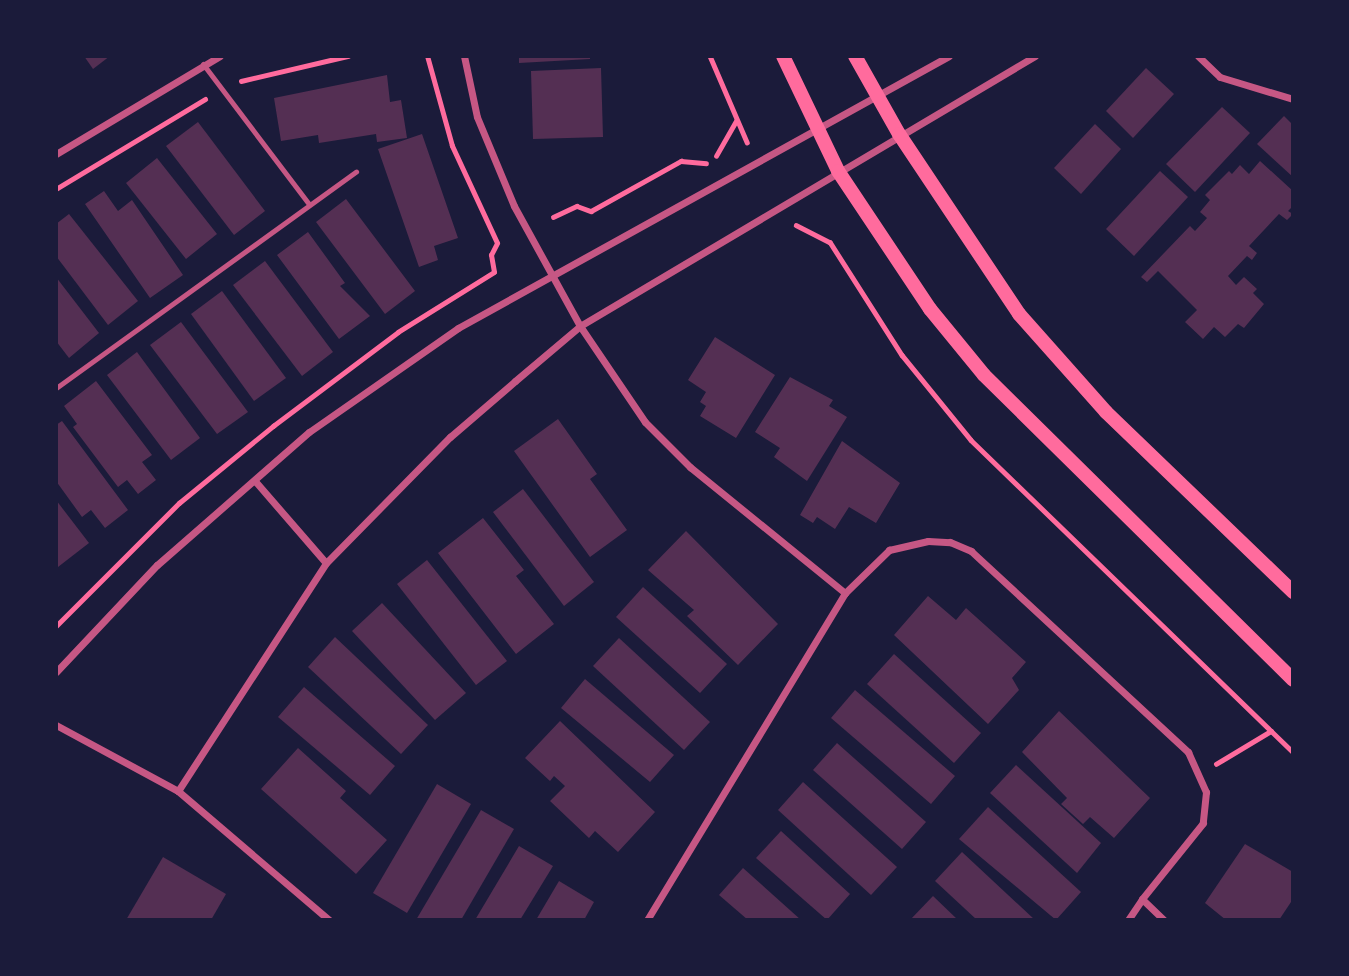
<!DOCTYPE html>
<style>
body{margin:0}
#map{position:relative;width:1349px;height:976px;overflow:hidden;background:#1b1b3a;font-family:"Fira Sans",sans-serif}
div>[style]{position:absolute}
.building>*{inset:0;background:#542f53}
.path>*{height:4.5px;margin:-2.25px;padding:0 2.25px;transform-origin:2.25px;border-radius:2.25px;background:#ff6b9d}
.service>*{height:5px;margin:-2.5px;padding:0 2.5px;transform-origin:2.5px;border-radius:2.5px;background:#c65784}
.minor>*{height:7px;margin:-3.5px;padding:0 3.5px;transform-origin:3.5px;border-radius:3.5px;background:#c65784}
.secondary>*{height:14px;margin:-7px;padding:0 7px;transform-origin:7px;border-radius:7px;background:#ff6b9d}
span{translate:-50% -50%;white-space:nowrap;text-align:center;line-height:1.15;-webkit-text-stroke:5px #1b1b3a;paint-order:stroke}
.frame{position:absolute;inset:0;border:58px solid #1b1b3a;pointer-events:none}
</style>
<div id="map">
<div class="building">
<div style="clip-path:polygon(84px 56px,110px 56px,93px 69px)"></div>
<div style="clip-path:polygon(519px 56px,590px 56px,590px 59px,519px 63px)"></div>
<div style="clip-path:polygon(601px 68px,603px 137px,533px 139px,531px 71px)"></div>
<div style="clip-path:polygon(1146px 68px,1174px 94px,1133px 138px,1106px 111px)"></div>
<div style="clip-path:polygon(387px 75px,390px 102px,401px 100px,407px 138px,377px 142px,376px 134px,319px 143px,318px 135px,281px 141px,274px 98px)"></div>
<div style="clip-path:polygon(1222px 107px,1250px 133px,1195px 192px,1166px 164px)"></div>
<div style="clip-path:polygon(1284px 116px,1293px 125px,1293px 177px,1257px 144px)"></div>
<div style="clip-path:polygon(198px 122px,265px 211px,234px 235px,166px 146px)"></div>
<div style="clip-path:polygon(1095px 124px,1121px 149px,1081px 194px,1054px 168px)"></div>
<div style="clip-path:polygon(422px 134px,458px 238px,434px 246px,438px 260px,419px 267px,378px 149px)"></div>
<div style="clip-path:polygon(157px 158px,217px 234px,186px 259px,126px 183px)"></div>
<div style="clip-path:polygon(1260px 161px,1293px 191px,1293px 206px,1288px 211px,1293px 214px,1287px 220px,1279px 214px,1249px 246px,1257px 253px,1252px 260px,1247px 256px,1228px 276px,1236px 285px,1244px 277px,1257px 289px,1253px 293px,1264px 304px,1244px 328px,1238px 324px,1225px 337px,1214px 327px,1203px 339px,1185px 322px,1197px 310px,1158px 271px,1147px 282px,1141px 277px,1190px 226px,1195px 231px,1207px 218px,1200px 212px,1210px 200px,1205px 195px,1229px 171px,1232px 174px,1240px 165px,1249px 174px)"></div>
<div style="clip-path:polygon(1160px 171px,1188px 197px,1134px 256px,1106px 229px)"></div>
<div style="clip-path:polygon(104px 191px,118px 211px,132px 200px,183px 275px,150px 298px,85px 204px)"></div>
<div style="clip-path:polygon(346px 199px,415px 291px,385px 314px,316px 222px)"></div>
<div style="clip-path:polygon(69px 214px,138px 301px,108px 325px,56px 256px,56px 224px)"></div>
<div style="clip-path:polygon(308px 232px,345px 283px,340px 286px,370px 316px,339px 339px,277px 255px)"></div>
<div style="clip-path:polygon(265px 261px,333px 352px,302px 376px,233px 285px)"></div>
<div style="clip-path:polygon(56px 277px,99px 333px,69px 358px,56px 341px)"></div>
<div style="clip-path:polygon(222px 291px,286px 378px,254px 401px,191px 314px)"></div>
<div style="clip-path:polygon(181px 322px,248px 412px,217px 434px,150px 345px)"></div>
<div style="clip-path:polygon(715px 337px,775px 375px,736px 438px,700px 416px,706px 406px,700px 402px,706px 392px,688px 380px)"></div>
<div style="clip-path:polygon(137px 352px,200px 438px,171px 460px,107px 375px)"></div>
<div style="clip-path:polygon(790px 377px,833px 400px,829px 406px,847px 417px,807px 481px,774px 457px,780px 448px,755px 432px)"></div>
<div style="clip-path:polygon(96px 381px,152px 455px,142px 462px,156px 480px,138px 494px,127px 480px,118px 487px,73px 427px,77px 424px,64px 406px)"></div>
<div style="clip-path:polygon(558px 419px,597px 474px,590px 479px,627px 530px,590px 557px,514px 451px)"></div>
<div style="clip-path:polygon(62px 421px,128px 510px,105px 528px,91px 510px,82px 517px,56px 481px,56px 425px)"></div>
<div style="clip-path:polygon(842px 441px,900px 483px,876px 523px,849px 507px,835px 529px,817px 517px,813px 523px,800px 515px)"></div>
<div style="clip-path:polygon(523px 489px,594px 582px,564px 606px,493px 512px)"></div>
<div style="clip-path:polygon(56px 500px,89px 543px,58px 567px,56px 565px)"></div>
<div style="clip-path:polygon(483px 518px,524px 570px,516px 576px,554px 624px,516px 654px,438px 553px)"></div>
<div style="clip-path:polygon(686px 531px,778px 624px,738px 665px,687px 616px,694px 610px,648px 570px)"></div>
<div style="clip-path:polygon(427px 560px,507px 661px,476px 685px,397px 584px)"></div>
<div style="clip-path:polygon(643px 587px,727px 664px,700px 693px,616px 617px)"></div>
<div style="clip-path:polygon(928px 596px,956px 620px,966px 608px,1026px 662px,1012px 678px,1019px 690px,988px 724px,894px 635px)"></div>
<div style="clip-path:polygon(382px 603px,466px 693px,435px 720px,352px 631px)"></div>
<div style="clip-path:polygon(335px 637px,428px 725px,401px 754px,308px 667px)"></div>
<div style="clip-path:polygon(619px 638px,710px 722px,684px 750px,593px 666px)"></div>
<div style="clip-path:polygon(894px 654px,981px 733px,954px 763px,867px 684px)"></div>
<div style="clip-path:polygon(585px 679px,674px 755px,650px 782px,561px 708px)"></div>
<div style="clip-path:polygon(304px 687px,395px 766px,370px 795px,278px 717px)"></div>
<div style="clip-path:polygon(855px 690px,955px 776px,931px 804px,831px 718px)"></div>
<div style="clip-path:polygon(1059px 711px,1150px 798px,1114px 838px,1090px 817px,1083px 824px,1061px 804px,1067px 798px,1022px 752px)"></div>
<div style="clip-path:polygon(560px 721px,655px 812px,618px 852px,595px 831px,589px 838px,550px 801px,565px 786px,554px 776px,550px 781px,525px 758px)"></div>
<div style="clip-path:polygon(837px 743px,926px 822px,902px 849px,813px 770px)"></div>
<div style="clip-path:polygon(298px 748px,346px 791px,340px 798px,387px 840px,356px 874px,261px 789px)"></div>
<div style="clip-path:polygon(1016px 765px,1101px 843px,1077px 873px,990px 793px)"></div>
<div style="clip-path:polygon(803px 782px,897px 867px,871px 895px,778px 810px)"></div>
<div style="clip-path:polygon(437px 784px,471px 804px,407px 913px,373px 893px)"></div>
<div style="clip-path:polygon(988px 807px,1081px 892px,1056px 920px,959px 839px)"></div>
<div style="clip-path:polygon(481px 810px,514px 829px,461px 920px,416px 920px)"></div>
<div style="clip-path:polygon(781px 831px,850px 894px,827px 920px,756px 858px)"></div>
<div style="clip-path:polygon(1245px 844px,1293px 872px,1293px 899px,1279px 920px,1226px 920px,1205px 903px)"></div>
<div style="clip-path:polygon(519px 846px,553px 866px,520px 920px,475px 920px)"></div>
<div style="clip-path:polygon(962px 852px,1035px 920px,977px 920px,935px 881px)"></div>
<div style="clip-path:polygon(163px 857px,226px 894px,211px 920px,126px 920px)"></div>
<div style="clip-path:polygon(743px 868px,801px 920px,748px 920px,719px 895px)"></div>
<div style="clip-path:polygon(559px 881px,594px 902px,584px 920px,536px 920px)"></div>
<div style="clip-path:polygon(933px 896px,958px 920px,910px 920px)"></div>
</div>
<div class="path">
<div style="left:710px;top:56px;width:94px;rotate:66.7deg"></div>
<div style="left:241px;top:81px;width:110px;rotate:-13.2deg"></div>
<div style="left:716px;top:156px;width:40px;rotate:-60.3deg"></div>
<div style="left:56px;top:189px;width:174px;rotate:-31.1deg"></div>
<div style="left:553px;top:217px;width:26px;rotate:-25deg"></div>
<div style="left:577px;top:206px;width:15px;rotate:20deg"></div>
<div style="left:591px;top:211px;width:103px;rotate:-29.1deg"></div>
<div style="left:681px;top:161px;width:25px;rotate:5deg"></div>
<div style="left:796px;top:225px;width:38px;rotate:27deg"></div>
<div style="left:830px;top:242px;width:134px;rotate:57.5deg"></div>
<div style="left:902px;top:355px;width:109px;rotate:50.9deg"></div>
<div style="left:971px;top:440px;width:448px;rotate:44.1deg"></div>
<div style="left:56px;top:626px;width:174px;rotate:-45deg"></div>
<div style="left:179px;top:503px;width:122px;rotate:-39.3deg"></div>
<div style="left:273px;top:426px;width:156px;rotate:-36.9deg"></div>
<div style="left:398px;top:332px;width:113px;rotate:-32deg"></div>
<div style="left:494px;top:272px;width:17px;rotate:-100deg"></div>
<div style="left:491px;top:255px;width:13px;rotate:-63deg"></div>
<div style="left:497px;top:243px;width:107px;rotate:-114.9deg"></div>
<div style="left:452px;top:146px;width:93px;rotate:-105.5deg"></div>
<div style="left:1216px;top:764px;width:64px;rotate:-31deg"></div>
</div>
<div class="service">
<div style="left:203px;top:64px;width:174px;rotate:52.9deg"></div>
<div style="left:56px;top:388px;width:370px;rotate:-35.8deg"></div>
</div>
<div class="minor">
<div style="left:464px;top:56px;width:62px;rotate:78deg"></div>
<div style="left:477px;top:117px;width:96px;rotate:67.4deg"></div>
<div style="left:514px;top:206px;width:137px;rotate:61.2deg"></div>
<div style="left:580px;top:326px;width:116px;rotate:55.9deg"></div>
<div style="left:645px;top:422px;width:64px;rotate:45deg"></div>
<div style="left:690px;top:467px;width:200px;rotate:39.1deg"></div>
<div style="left:845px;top:593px;width:62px;rotate:-44.3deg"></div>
<div style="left:889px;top:550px;width:40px;rotate:-13deg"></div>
<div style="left:928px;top:541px;width:22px;rotate:3deg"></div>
<div style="left:950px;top:542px;width:23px;rotate:23deg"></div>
<div style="left:971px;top:551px;width:296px;rotate:42.8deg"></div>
<div style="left:1188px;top:752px;width:44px;rotate:65.8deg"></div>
<div style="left:1206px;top:792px;width:31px;rotate:96deg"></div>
<div style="left:1203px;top:823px;width:97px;rotate:128.8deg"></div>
<div style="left:1142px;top:899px;width:30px;rotate:44deg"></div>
<div style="left:1198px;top:56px;width:30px;rotate:44deg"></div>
<div style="left:1220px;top:77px;width:76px;rotate:16.8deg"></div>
<div style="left:56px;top:154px;width:191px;rotate:-30.9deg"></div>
<div style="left:255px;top:481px;width:108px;rotate:49.1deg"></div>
<div style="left:56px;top:672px;width:147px;rotate:-46.7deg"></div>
<div style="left:157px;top:565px;width:202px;rotate:-41.2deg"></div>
<div style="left:309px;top:432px;width:182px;rotate:-34.9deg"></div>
<div style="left:458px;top:328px;width:561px;rotate:-28.99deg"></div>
<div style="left:56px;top:725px;width:139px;rotate:28.4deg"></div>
<div style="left:178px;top:791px;width:199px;rotate:40.5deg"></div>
<div style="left:178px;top:791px;width:272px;rotate:-57deg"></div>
<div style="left:326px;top:563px;width:177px;rotate:-45.5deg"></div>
<div style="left:450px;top:437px;width:86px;rotate:-40.7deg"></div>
<div style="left:515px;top:381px;width:85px;rotate:-40.2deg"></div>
<div style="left:580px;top:326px;width:529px;rotate:-30.69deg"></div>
<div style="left:647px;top:920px;width:382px;rotate:-58.8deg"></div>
<div style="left:1128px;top:920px;width:25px;rotate:-56deg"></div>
</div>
<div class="secondary">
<div style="left:783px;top:56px;width:127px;rotate:64.4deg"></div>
<div style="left:838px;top:171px;width:166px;rotate:56.3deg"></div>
<div style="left:930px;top:309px;width:85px;rotate:50.7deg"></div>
<div style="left:984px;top:375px;width:434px;rotate:44.6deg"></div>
<div style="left:855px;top:56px;width:90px;rotate:60.6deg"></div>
<div style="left:899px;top:134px;width:216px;rotate:56.3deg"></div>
<div style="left:1019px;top:314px;width:131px;rotate:48.4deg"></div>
<div style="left:1106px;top:412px;width:260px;rotate:43.9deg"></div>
</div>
<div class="frame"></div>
</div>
